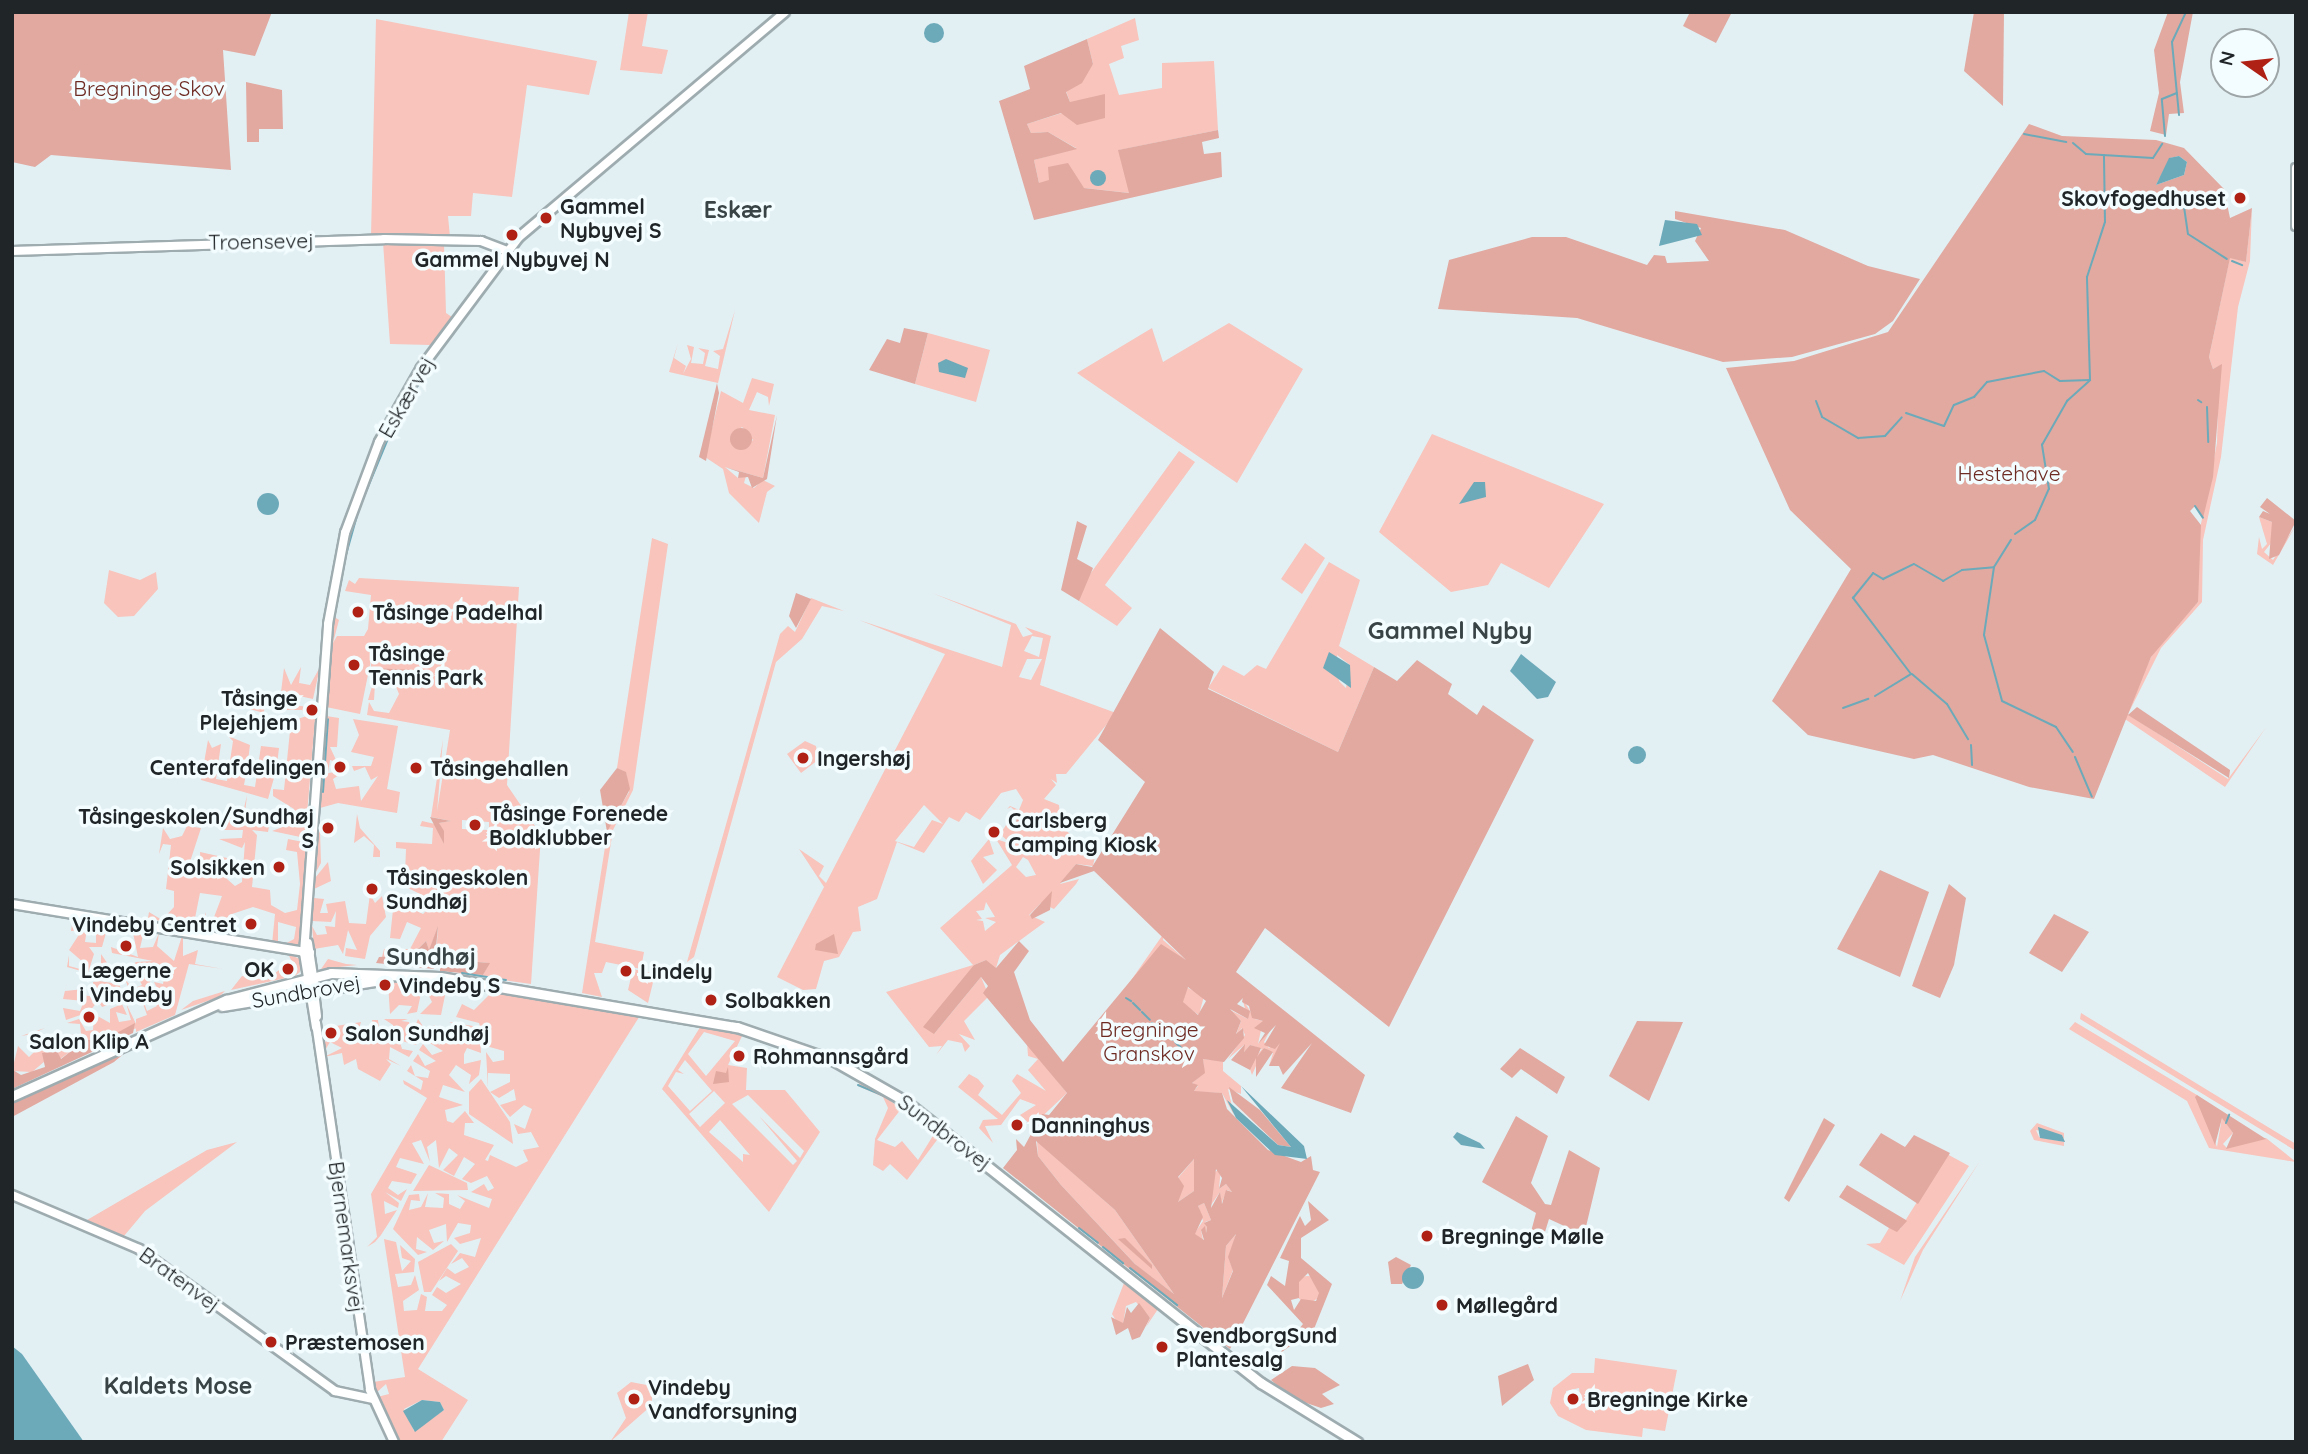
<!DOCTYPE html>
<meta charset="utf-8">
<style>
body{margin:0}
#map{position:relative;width:2308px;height:1454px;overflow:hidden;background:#e2f0f4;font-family:Quicksand,sans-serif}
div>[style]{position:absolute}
.green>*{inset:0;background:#f8c4bb}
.round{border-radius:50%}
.forest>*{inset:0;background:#e1a9a0}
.water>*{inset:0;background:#6ca9b9}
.stream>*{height:2px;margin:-1px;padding:0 1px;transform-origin:1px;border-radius:1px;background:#6ca9b9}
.roads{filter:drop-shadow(2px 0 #9eacb0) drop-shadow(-2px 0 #9eacb0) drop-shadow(0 2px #9eacb0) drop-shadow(0 -2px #9eacb0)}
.secondary>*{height:8px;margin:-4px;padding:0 4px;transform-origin:4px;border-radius:4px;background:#fff}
.primary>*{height:9px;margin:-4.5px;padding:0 4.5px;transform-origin:4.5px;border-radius:4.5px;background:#fff}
.dots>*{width:19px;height:19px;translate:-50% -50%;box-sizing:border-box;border:4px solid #f3fcfe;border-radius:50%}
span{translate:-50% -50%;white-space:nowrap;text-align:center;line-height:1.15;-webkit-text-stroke:7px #f3fcfe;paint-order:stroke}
.park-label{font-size:21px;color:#6e2b23}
.poi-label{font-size:21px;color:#202527;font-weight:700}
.right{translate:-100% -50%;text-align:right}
.left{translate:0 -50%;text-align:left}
.street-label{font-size:21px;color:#202527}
.neighbourhood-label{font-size:23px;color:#394447;font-weight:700}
.quarter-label{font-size:24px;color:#394447;font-weight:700}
.frame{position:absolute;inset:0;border:14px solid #202527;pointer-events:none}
.north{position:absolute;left:2210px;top:28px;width:70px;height:70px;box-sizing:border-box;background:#f3fcfe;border:2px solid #9fa6a8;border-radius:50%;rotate:284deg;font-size:19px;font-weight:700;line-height:28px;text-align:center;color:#202527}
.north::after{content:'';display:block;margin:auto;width:24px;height:32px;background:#af2015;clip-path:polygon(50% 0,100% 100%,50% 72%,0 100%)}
</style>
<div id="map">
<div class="green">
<div style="clip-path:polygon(629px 12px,648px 12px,642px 46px,668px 50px,662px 74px,620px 70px)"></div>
<div style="clip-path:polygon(1135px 18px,1139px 40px,1121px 46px,1124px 58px,1109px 64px,1119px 95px,1162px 88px,1162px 63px,1214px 61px,1218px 130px,1119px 150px,1130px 193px,1039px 183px,1034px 160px,1076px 148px,1048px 132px,1031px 133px,1027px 124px,1062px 113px,1070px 102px,1066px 91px,1093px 64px,1087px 39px)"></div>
<div style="clip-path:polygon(376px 19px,597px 61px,589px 95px,527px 85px,512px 197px,473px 193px,471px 216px,448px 216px,450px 237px,371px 236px)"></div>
<div style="clip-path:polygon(2252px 207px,2250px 261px,2238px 307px,2221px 457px,2203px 540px,2202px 602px,2161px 648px,2128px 714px,2228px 779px,2267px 726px,2225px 787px,2122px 717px,2154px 651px,2198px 602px,2198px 539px,2217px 443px,2219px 366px,2213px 369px,2209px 357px,2230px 257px,2246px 262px)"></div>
<div style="clip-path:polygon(383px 242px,444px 243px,446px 313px,452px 317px,431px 345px,390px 344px)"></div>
<div style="clip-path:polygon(735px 310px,718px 383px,669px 372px,678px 343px,674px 358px,686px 366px,683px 374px,691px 359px,687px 345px,694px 347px,691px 363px,703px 364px,705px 353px,698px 348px,709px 350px,705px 366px,718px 369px,720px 356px,713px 351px,723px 349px)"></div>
<div style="clip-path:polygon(1229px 323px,1303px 369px,1237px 483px,1077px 373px,1152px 328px,1163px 362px)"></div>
<div style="clip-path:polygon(928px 333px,990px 350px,976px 402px,915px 384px)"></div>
<div style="clip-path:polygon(evenodd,752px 378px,774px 384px,769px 406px,768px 397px,757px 392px,749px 410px,775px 415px,763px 478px,725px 467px,738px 478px,746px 476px,744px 483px,754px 488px,763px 480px,775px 486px,767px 492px,759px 523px,729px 493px,723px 469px,705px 457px,721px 391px,743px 403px,752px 378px,742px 427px,753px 440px,741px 450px,730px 438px,742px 427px)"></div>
<div style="clip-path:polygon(1432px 434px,1604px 504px,1549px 588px,1501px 563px,1488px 585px,1451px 592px,1379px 532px)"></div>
<div style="clip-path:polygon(1179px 451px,1195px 462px,1105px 585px,1132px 608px,1117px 626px,1079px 601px,1080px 588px)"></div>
<div style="clip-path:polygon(2259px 517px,2272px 522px,2275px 538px,2264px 552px,2273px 560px,2296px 525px,2273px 565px,2257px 554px,2259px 537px,2262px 549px,2267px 544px)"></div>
<div style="clip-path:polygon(652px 538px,668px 544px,633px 790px,613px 830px,595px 942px,644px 952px,641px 969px,606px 962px,602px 973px,594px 973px,602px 997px,582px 993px,608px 828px,629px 792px,626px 773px,617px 768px)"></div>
<div style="clip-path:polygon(1305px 543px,1325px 558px,1302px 594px,1281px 579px)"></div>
<div style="clip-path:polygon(evenodd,1329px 562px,1360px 580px,1339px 646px,1374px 667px,1338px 752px,1208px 688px,1223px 665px,1244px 676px,1257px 665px,1266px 669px,1329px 562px,1337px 655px,1350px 665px,1346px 688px,1339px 681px,1337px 655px)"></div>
<div style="clip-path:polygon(109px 570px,140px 580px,156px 572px,158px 589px,134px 616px,118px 617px,104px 603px)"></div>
<div style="clip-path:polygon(evenodd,359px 578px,519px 587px,507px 785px,541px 835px,531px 984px,454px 973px,483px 975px,489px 963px,436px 958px,438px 927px,429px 951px,426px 941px,413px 954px,382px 957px,384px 949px,410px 949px,421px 928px,407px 922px,400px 939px,390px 938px,394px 900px,423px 914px,430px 907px,430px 899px,394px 881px,394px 873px,405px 874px,406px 849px,396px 848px,396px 842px,432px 844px,433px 828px,420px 826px,422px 821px,435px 824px,444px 844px,439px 823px,451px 821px,431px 817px,443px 739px,437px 812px,450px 730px,367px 715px,369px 702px,374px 711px,389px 713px,399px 694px,394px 682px,375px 684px,374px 700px,368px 700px,376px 673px,415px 673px,371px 668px,371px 660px,360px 714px,326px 707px,333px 616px,339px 620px,333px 643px,337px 636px,364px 636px,368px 629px,371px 595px,345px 591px,349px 580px,355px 584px,359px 578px,462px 820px,489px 822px,489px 830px,462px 829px,462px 820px)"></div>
<div style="clip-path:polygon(evenodd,932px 593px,1016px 624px,1023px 637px,1033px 634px,1025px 627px,1051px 636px,1040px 685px,1116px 713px,1066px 774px,1056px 774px,1057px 783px,1051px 779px,1056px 785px,1044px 799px,1059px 805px,1061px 826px,1095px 856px,1093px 866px,1076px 864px,1060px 884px,1079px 879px,1076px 884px,1054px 909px,1041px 903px,1029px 915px,1045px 922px,1000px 955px,996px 968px,987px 967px,986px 960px,974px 965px,934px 1034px,981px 977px,989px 996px,964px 1021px,975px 1040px,959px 1034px,970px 1046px,965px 1052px,962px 1043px,948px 1040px,936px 1055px,942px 1046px,929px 1047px,886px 992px,973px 965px,940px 928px,1012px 865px,996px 839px,1011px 844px,1000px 834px,1015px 812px,1015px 824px,1024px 830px,1033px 820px,1015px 811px,1011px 807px,1007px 809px,1010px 806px,1019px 810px,1023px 800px,1016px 789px,1001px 793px,980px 820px,966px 812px,959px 822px,949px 817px,924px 853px,897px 842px,877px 899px,858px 907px,861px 931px,853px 932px,839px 957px,824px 961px,816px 989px,803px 990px,777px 977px,824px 887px,799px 849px,824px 866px,819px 876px,826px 883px,945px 654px,859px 620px,1002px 667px,1011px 625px,932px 593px,1032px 636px,1043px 638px,1039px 657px,1024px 651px,1032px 636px,932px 593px,1027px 659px,1042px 659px,1031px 680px,1019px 677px,1027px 659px,932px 593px,924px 805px,943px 824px,932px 820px,914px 847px,895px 841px,924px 805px,932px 593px,1023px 857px,1028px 860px,1036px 875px,1026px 877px,1016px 867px,1023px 857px,932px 593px,986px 902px,995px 917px,985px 918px,996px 922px,985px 931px,983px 921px,976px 920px,982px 919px,976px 911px,984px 910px,986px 902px)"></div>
<div style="clip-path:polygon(811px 598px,844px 611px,822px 606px,802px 639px,776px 662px,694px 957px,687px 962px,780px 634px,788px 626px,795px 632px)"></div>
<div style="clip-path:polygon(301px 667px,299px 683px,310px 685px,320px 667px,313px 699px,281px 692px,284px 668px,291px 685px)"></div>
<div style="clip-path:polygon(244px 696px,265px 699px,264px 713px,242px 707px)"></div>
<div style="clip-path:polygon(278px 703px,316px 708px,305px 838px,272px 831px,296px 822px,294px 809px,273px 796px,273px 789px,284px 790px,291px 721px,307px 716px,302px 710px,280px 710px)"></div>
<div style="clip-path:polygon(326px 716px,339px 718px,337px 747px,330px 747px,337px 762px,330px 760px,328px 773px,345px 771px,333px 779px,336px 789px,359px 786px,361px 801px,378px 776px,371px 780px,365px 767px,354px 771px,352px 766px,371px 766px,374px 757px,351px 752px,359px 735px,353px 719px,398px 726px,387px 789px,400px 792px,397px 813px,338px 803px,320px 808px)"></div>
<div style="clip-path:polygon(228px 736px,250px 745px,248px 761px,237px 772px,247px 769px,244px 785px,255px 787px,261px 746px,279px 748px,277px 764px,267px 767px,266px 774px,276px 771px,268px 799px,201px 780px,208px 740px,212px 748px,221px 744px,216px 779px,227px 781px,233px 741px)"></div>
<div style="clip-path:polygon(805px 741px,816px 746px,818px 760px,801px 773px,787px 754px)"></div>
<div style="clip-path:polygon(247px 795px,245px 813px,270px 821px,268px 832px,252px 830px,257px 835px,252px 887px,270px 890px,271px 905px,285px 913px,297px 910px,300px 884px,297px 852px,286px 850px,288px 839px,308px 843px,299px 948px,283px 945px,294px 939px,296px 927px,278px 922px,278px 945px,272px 944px,275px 914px,253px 907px,229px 915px,224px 933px,234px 937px,208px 933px,222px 896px,200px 893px,195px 918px,204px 919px,206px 912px,205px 932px,148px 918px,149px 912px,162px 920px,174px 907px,174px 891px,166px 889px,171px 845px,163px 844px,159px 854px,163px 828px,170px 839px,182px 836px,187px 826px,201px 828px,188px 868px,201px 873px,200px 852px,236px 860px,227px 879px,235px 886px,242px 882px,245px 842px,242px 848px,219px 839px,242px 838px,243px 830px,221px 830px,223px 814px,242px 817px)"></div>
<div style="clip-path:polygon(357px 814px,360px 828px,380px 851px,380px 857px,373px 857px,374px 845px,364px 836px,354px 843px)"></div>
<div style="clip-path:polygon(320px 831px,321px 863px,316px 872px,318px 831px)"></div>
<div style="clip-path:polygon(989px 839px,994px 854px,983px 857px,997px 870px,983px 884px,971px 861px)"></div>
<div style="clip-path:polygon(328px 862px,331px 881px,314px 889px,315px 878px)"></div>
<div style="clip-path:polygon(370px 894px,375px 903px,382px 896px,386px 917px,370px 936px,365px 959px,345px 956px,346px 948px,357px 950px,348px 930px,343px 954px,338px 945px,314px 949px,312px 926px,317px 935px,327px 934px,325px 926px,335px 927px,336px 911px,331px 922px,312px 921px,314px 898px,324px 899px,320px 913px,328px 913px,326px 904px,345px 901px,349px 923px,366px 924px)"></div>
<div style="clip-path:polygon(73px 918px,107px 926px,87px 928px,85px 942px,96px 943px,96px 932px,106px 933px,102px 947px,89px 947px,94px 954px,88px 973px,67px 967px,69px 955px,69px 966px,80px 969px,83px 962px,69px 950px,82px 930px,71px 931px)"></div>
<div style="clip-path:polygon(132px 928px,152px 931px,144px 931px,140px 948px,153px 947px,159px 933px,157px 946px,174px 961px,182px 936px,194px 938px,183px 937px,183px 956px,198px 950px,195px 964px,223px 969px,189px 964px,175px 1015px,136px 1032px,136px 1019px,147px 1015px,142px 1001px,133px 1000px,142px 997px,147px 1011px,157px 1006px,146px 995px,154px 992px,161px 1003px,175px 994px,161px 996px,154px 982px,163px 984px,165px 973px,153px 969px,149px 987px,130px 992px,125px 979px,133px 989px,142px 985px,135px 972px,121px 973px,136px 962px,153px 961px,112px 953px,111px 947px,138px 957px)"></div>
<div style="clip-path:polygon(1164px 933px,1163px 940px,1186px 960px,1157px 951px,1125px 989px)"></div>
<div style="clip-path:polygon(101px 954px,114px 973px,111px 976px,92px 973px,101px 968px)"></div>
<div style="clip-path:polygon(288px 954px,300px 959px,300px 972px,295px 976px,231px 990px,242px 976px,267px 980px,279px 970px,297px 971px)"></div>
<div style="clip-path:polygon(328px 959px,346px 964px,357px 965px,321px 969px)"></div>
<div style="clip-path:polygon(633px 969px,655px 974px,648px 1003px,628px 990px)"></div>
<div style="clip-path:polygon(68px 978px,65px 991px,84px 989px,83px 995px,95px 997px,93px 982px,99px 981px,119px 984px,123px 994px,112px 1003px,125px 999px,102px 1007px,98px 1001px,89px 1012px,66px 1020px,63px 1008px,80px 1011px,84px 1001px,63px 999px)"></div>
<div style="clip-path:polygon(410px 981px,455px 985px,447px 986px,441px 1015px,420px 1014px,432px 1002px,423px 984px,417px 1012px,407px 1014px,412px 1006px,399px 1005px,390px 1014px,388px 983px)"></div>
<div style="clip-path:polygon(1186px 987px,1204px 996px,1199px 1015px,1178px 1001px)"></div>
<div style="clip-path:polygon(evenodd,494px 990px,641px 1014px,418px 1369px,468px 1400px,441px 1442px,398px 1442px,377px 1397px,389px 1394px,386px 1384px,376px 1393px,373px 1382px,405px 1377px,384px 1239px,396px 1242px,402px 1271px,411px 1261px,402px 1258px,400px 1245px,415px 1259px,414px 1272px,395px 1274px,398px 1287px,411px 1285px,415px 1275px,419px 1290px,403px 1301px,404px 1311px,417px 1310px,421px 1294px,427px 1297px,425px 1311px,442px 1311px,447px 1305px,432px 1295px,437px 1287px,446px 1293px,461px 1284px,446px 1276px,439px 1281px,447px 1268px,455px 1274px,469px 1267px,462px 1258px,451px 1264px,460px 1253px,475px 1257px,481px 1238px,460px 1244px,454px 1238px,470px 1233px,471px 1225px,458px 1223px,447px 1242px,446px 1224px,429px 1230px,434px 1243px,444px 1241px,433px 1250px,417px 1237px,416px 1249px,427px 1252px,418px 1255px,393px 1229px,409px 1195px,419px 1194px,420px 1201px,411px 1200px,409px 1210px,421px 1207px,428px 1193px,425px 1207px,443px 1208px,444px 1198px,435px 1193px,449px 1194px,449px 1204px,460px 1209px,465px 1201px,457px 1195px,489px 1208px,492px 1199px,471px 1192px,484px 1184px,488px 1191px,494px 1188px,487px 1176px,471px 1183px,462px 1179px,475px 1164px,464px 1157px,454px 1176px,443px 1170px,458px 1155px,449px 1148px,439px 1168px,436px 1140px,427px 1147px,430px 1162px,421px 1140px,412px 1143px,424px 1164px,400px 1158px,396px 1167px,417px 1174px,411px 1184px,392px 1181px,388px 1188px,398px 1195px,407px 1189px,401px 1201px,385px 1192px,399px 1203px,398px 1208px,384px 1201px,385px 1214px,397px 1210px,381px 1235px,375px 1242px,367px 1247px,377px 1237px,371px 1194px,427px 1098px,404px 1084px,403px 1080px,421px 1090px,423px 1081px,407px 1071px,411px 1065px,415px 1076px,428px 1078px,430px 1071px,413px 1061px,418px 1054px,425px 1066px,436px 1061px,419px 1050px,423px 1044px,432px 1055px,443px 1051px,425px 1040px,430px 1031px,439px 1045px,448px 1040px,432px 1030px,434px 1025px,445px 1035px,452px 1034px,450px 1028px,463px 1036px,467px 1030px,449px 1022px,473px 1026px,480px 1037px,481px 1053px,467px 1048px,464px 1054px,464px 1064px,481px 1060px,479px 1075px,469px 1084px,471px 1075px,456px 1065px,449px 1075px,465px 1092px,443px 1085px,439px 1097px,463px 1105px,445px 1110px,447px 1121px,453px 1123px,465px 1111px,474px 1123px,465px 1123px,464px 1135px,494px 1145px,485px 1160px,488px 1161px,490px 1155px,516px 1167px,528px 1161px,523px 1150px,539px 1147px,531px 1132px,518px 1134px,514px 1124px,525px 1129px,532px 1109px,524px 1105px,510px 1117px,500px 1105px,516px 1100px,514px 1089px,499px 1098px,490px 1092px,510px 1082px,510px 1074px,488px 1073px,488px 1088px,486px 1052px,493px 1062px,504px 1060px,504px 1051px,486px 1046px,479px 1023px,456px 1017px,462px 1004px,474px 1010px,494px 990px,422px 1400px,440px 1402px,444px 1410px,414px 1431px,404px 1409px,422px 1400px)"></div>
<div style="clip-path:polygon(225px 991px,219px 997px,181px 1010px,193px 1001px)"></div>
<div style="clip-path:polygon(1242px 998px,1255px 1019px,1263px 1021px,1258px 1044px,1274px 1023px,1264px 1042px,1269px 1048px,1290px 1028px,1282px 1055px,1269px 1066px,1273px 1053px,1264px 1048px,1252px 1075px,1249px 1066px,1262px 1049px,1250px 1045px,1244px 1052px,1244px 1045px,1228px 1059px,1245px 1035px,1242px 1028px,1236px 1035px,1241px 1021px,1230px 1010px,1248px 1019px)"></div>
<div style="clip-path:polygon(126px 1003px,138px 1028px,85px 1041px,60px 1059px,57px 1051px,32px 1072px,12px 1071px,18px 1046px,29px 1057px,34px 1052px,33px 1034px,21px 1036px,45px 1028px,34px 1033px,43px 1049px,51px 1047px,49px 1038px,76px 1047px,71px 1035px,81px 1034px,80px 1024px,67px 1023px,79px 1019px,86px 1031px,93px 1030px,94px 1014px,110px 1023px,110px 1009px,122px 1004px,127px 1015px,116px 1012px,119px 1022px,131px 1020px)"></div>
<div style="clip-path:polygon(2081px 1013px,2296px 1144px,2296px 1151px,2080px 1019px)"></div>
<div style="clip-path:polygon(384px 1019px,408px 1019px,401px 1021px,409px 1022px,412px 1034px,418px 1019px,425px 1029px,416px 1045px,395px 1039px,393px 1045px,400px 1042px,402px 1049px,413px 1051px,409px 1057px,390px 1047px,389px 1059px,401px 1066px,386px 1059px,391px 1064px,380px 1081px,358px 1069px,356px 1059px,344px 1065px,342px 1053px,324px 1057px,342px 1048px,330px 1042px,324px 1052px,322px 1042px,338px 1040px,336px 1026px,361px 1022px,356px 1039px,366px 1039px,364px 1028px,367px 1037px,375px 1035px,372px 1020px,378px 1020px,380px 1035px,393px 1035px,393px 1025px)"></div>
<div style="clip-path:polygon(2075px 1022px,2197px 1095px,2217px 1147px,2222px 1117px,2233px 1133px,2223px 1144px,2227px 1148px,2266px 1138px,2296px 1162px,2209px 1148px,2187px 1101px,2069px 1029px)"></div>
<div style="clip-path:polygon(evenodd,702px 1024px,743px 1034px,728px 1065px,747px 1068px,746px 1090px,785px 1090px,820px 1132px,769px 1212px,662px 1089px,702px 1024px,704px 1032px,735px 1041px,706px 1076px,688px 1054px,704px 1032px,702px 1024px,685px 1060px,712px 1091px,690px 1111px,668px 1086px,676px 1072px,684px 1074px,678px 1070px,685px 1060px,702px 1024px,714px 1091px,725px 1103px,700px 1127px,689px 1114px,714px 1091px,702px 1024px,748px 1095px,804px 1151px,800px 1158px,759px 1116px,797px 1161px,793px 1165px,732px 1104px,748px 1095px,702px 1024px,720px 1120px,750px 1155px,743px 1154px,743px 1162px,709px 1132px,720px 1120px)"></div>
<div style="clip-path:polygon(1027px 1042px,1067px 1093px,1032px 1126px,1020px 1115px,1036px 1105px,1020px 1099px,1001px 1125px,985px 1126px,993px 1143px,979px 1128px,983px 1120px,998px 1119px,958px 1087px,969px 1074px,978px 1079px,984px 1086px,978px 1095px,1002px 1115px,1021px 1093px,1012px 1081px,1017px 1074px,1046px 1091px,1028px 1070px,1038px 1059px,1028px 1056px)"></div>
<div style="clip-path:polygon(1203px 1059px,1223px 1061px,1223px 1071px,1241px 1086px,1241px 1094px,1228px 1089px,1234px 1115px,1222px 1093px,1193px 1092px,1198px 1086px,1192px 1083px,1204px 1073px)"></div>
<div style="clip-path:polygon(481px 1079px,510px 1122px,513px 1144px,469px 1114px,469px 1092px)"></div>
<div style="clip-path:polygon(862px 1079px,901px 1109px,877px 1140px,895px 1147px,902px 1141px,918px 1160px,934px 1134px,891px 1097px,915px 1112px,1177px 1322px,1158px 1309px,1146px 1327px,1150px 1318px,1136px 1302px,1126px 1306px,1123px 1324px,1117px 1322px,1112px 1314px,1124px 1283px,940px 1136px,907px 1180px,890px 1164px,883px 1171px,873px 1165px,875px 1139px,888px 1108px,883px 1097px,858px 1086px)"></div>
<div style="clip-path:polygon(evenodd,2037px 1123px,2064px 1133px,2064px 1146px,2034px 1140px,2030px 1131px,2037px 1123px,2036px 1130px,2062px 1135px,2065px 1142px,2039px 1137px,2036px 1130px)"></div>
<div style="clip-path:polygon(1037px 1141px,1115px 1210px,1174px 1294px,1137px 1266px,1061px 1185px,1038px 1156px)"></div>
<div style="clip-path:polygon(237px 1142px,145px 1211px,124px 1236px,87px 1220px,207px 1150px)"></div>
<div style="clip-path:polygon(1947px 1154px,1969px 1166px,1904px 1265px,1866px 1244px,1880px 1243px,1889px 1228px,1900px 1229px)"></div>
<div style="clip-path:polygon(1194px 1159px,1194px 1191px,1178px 1202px,1178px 1178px)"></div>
<div style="clip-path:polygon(1980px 1161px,1923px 1250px,1900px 1301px,1915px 1257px)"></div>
<div style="clip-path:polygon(429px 1165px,467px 1183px,468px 1190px,413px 1191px)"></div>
<div style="clip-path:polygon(1221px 1167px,1219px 1189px,1226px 1184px,1232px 1192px,1227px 1190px,1221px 1204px,1220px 1192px,1209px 1208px,1211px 1176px)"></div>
<div style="clip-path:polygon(1204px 1203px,1211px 1220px,1205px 1222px,1207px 1227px,1206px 1233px,1201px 1230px,1203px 1240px,1194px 1234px,1203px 1221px,1198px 1206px)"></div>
<div style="clip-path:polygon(1236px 1234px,1229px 1259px,1233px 1270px,1222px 1298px,1226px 1246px)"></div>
<div style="clip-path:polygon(451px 1244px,458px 1251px,431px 1292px,424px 1292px,418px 1262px)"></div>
<div class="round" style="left:1295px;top:1276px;width:26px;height:26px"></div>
<div style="clip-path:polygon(evenodd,1595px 1358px,1677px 1370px,1665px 1431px,1643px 1428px,1642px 1437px,1586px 1430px,1558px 1416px,1550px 1403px,1553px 1388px,1572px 1373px,1594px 1373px,1595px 1358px,1579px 1388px,1581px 1405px,1569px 1410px,1566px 1391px,1579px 1388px)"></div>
<div style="clip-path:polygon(631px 1382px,652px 1386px,652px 1405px,610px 1442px,626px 1418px,617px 1393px)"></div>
</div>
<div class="forest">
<div style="clip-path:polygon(12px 12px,272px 12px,255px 56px,223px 50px,231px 170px,51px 155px,35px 167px,12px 162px)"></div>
<div style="clip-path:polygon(1690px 12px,1732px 12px,1716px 43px,1683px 26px)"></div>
<div style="clip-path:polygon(1974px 12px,2004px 12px,2003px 106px,1964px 71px)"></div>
<div style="clip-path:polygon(2168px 12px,2193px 12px,2180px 82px,2184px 113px,2169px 114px,2166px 135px,2150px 131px,2159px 93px,2154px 50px)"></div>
<div style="clip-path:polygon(1087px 39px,1093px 64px,1082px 83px,1066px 92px,1070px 102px,1105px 94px,1105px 118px,1077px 125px,1061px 113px,1027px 124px,1031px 133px,1048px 132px,1077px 149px,1034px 160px,1039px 183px,1049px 180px,1048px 167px,1068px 163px,1084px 188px,1129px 193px,1118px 150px,1218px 130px,1219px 138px,1202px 142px,1204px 154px,1221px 152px,1222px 177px,1034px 220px,999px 101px,1030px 89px,1024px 66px)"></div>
<div style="clip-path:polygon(246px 82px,282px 90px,283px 129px,259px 129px,259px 142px,247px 142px)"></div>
<div style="clip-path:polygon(evenodd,2029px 124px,2062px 136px,2156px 140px,2184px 148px,2224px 189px,2230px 218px,2252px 208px,2246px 262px,2230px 258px,2209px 357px,2213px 369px,2222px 364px,2213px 477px,2203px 518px,2195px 506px,2190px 511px,2201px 525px,2198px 602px,2151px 657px,2094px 799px,2029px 787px,1933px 755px,1914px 759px,1808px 735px,1772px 701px,1851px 569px,1790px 510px,1726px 368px,1794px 361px,1888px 332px,2029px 124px,2179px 156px,2187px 162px,2184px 175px,2156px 185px,2170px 158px,2179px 156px)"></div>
<div style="clip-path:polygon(1675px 211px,1785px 230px,1868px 266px,1920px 279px,1893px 321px,1875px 334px,1792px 357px,1723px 362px,1577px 318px,1438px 309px,1449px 260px,1532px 237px,1566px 237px,1647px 265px,1654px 255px,1665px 256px,1667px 263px,1709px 261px,1695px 241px,1701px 228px,1675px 219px)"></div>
<div style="clip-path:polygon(904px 328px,928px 333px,915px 384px,869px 370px,887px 339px,900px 343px)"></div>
<div style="clip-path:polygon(717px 383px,719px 393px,706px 461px,699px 457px)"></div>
<div style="clip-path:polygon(777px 415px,767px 479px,752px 488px,748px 477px,738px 478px,739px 472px,725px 467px,763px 478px)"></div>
<div class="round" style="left:730px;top:428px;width:22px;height:22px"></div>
<div style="clip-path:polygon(2267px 498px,2296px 521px,2279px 555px,2269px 559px,2272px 522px,2259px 517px,2263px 511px,2270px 514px,2260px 507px)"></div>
<div style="clip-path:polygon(1077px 521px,1087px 526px,1077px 559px,1093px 568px,1079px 601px,1061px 590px)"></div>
<div style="clip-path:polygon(796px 593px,811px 599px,796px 628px,789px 616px)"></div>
<div style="clip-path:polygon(evenodd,1160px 628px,1214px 672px,1208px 689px,1338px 752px,1374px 667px,1397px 681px,1417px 660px,1452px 684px,1448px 694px,1477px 715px,1483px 705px,1534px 740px,1389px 1027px,1265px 928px,1236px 972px,1365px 1075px,1351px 1113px,1281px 1088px,1312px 1043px,1283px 1075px,1279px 1066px,1269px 1066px,1280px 1043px,1275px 1049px,1264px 1045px,1276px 1025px,1258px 1044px,1265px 1033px,1254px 1028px,1263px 1021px,1252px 1018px,1249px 1006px,1242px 1002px,1243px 998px,1237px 1004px,1250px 1011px,1248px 1019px,1230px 1009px,1241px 1021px,1236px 1034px,1243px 1028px,1244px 1038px,1224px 1062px,1203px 1059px,1205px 1073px,1192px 1083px,1198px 1085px,1194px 1091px,1222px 1093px,1227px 1109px,1268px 1150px,1301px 1162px,1311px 1156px,1313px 1170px,1320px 1172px,1230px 1349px,1003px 1168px,1017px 1150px,1016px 1139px,1024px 1147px,1042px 1114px,1049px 1115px,1067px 1093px,983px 993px,988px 986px,981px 977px,934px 1034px,923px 1027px,974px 965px,986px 960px,996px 968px,1019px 941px,1029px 951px,1014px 972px,1030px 1020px,1063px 1062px,1161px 944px,1186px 960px,1094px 871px,1060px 883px,1076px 864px,1092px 867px,1145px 782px,1098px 740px,1160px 628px,1188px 987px,1206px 1001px,1198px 1015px,1183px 1002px,1188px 987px,1160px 628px,1036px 1141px,1115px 1210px,1174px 1294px,1135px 1264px,1061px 1185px,1038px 1156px,1036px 1141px,1160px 628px,1194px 1159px,1194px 1191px,1178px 1202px,1184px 1186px,1178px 1177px,1194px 1159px,1160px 628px,1216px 1169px,1222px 1178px,1219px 1189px,1226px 1184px,1232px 1192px,1226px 1190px,1222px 1204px,1220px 1192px,1211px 1208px,1216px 1169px,1160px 628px,1204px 1203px,1211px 1220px,1204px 1223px,1207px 1227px,1206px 1233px,1205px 1226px,1201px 1230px,1204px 1240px,1195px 1234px,1203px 1217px,1198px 1206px,1204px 1203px,1160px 628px,1236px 1234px,1228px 1257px,1233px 1271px,1222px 1298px,1226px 1246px,1236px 1234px)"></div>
<div style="clip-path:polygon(371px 666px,372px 668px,413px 670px,376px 674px,370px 673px)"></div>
<div style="clip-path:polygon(2137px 707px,2230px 770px,2229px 778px,2128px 715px)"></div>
<div style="clip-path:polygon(617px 768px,626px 772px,630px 789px,607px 832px,600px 790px)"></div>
<div class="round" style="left:1016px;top:814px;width:16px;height:16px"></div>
<div style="clip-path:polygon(430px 817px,451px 821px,439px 823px,444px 831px,444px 844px)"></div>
<div style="clip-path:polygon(1880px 870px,1929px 892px,1900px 977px,1837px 949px)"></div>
<div style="clip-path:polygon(1949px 884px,1966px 898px,1954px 965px,1940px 998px,1912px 986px)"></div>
<div style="clip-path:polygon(1052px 891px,1050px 910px,1032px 919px,1030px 915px)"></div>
<div style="clip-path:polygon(2054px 914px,2089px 932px,2062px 972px,2029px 953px)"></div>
<div style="clip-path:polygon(438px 926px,434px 969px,376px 963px,379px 957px,412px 955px,426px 941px,429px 950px)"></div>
<div style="clip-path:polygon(834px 934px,838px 954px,815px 950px,816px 944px)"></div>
<div style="clip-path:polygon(440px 959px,441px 959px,490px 963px,483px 975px,440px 971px)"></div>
<div style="clip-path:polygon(1637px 1021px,1683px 1022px,1649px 1101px,1609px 1076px)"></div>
<div style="clip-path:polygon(135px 1023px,133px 1033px,12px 1089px,13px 1070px,21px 1075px,45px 1067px,42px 1053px,57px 1051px,61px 1059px,85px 1040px,104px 1040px)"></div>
<div style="clip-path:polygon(1245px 1044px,1244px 1052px,1250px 1045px,1261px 1048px,1257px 1057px,1264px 1048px,1273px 1052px,1256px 1077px,1256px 1058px,1250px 1070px,1231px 1060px)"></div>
<div style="clip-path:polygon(132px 1047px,114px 1062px,12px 1117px,12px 1102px)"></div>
<div style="clip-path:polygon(1520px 1048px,1565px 1077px,1557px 1094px,1521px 1069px,1512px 1078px,1500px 1069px)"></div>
<div style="clip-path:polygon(728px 1067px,729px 1082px,713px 1084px,716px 1071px,726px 1073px)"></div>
<div style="clip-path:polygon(1229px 1087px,1260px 1110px,1291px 1147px,1278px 1145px,1233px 1102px)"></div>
<div style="clip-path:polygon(2195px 1097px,2197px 1095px,2266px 1139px,2226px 1149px,2233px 1133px,2222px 1118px,2215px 1145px)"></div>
<div style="clip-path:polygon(1516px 1116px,1548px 1136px,1531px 1183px,1545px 1204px,1551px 1205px,1569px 1150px,1600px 1168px,1584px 1235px,1549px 1219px,1540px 1248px,1528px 1243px,1536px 1213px,1482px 1182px)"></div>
<div style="clip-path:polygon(1824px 1118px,1835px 1125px,1789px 1202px,1784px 1198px)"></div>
<div style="clip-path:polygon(1881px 1133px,1905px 1147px,1914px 1135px,1950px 1153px,1918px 1204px,1859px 1165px)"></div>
<div style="clip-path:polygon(1847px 1185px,1906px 1220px,1907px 1221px,1897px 1232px,1889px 1228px,1839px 1197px)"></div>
<div style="clip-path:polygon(evenodd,1308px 1201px,1329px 1220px,1301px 1238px,1301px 1258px,1332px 1284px,1314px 1329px,1279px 1354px,1303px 1324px,1267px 1285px,1271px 1276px,1285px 1286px,1289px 1261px,1280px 1258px,1300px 1216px,1305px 1226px,1311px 1220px,1308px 1201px,1308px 1273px,1319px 1293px,1316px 1301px,1301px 1299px,1294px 1310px,1291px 1300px,1299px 1298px,1299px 1282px,1308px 1273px)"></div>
<div style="clip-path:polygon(1125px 1238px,1152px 1265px,1152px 1269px,1118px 1239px)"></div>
<div style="clip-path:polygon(1396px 1257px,1411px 1265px,1402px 1284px,1391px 1284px,1388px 1262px)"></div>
<div style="clip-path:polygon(1139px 1303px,1150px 1318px,1140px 1337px,1132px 1340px,1128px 1328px,1116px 1335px,1111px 1317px,1123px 1323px,1127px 1307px,1131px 1313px)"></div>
<div style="clip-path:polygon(1528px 1364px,1534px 1380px,1502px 1406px,1498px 1376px)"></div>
<div style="clip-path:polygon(1292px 1366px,1315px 1368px,1340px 1385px,1322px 1394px,1334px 1404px,1321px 1408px,1292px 1398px,1271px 1380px)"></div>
</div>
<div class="water">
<div class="round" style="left:924px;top:23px;width:20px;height:20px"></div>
<div style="clip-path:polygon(2179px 156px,2187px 162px,2184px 175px,2156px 185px,2169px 158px)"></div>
<div class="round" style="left:1090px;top:170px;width:16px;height:16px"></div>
<div style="clip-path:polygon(1665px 220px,1697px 224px,1702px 235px,1659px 246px)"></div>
<div style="clip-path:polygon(946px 359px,968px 368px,965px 378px,939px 372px,938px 363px)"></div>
<div style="clip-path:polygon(1474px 482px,1485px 482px,1486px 497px,1459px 504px)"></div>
<div class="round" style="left:257px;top:493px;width:22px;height:22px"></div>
<div style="clip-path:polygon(1329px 652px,1350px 665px,1351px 688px,1323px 668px)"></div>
<div style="clip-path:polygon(1521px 654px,1556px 682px,1548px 697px,1537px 699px,1510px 671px)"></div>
<div class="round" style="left:1628px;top:746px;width:18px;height:18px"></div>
<div style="clip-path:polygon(1241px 1086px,1304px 1146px,1307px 1159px,1275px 1155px,1236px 1118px,1227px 1100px,1278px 1145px,1291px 1147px)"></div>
<div style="clip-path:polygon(2038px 1127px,2062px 1135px,2065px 1142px,2040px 1138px)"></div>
<div style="clip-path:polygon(1457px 1132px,1480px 1143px,1485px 1149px,1461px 1145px,1453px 1137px)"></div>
<div class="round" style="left:1402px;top:1267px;width:22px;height:22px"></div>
<div style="clip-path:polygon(12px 1346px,22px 1354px,84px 1442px,12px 1442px)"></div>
<div style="clip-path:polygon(422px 1400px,440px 1402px,444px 1410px,415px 1432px,403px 1411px)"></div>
</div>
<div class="stream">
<div style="left:2179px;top:115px;width:73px;rotate:-95.5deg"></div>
<div style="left:2172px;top:42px;width:33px;rotate:-65deg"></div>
<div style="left:2024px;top:134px;width:43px;rotate:10.8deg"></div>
<div style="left:2165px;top:136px;width:37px;rotate:-95deg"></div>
<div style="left:2162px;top:99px;width:16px;rotate:-22deg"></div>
<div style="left:2073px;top:143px;width:17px;rotate:40deg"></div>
<div style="left:2086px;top:154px;width:67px;rotate:3.4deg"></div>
<div style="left:2153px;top:158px;width:17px;rotate:-57deg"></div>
<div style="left:2182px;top:193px;width:41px;rotate:81.7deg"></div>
<div style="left:2188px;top:234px;width:46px;rotate:32.7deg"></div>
<div style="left:2232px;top:261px;width:11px;rotate:22deg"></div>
<div style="left:2198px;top:400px;width:4px;rotate:34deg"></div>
<div style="left:1816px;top:401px;width:17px;rotate:69deg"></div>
<div style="left:1822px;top:417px;width:42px;rotate:30.3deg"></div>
<div style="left:1858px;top:438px;width:27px;rotate:-4deg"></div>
<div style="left:1885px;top:436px;width:25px;rotate:-48deg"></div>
<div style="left:2207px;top:407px;width:35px;rotate:88deg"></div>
<div style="left:1906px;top:413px;width:40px;rotate:18.9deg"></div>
<div style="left:1944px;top:426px;width:23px;rotate:-65deg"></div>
<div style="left:1954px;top:405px;width:22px;rotate:-22deg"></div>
<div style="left:1974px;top:397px;width:20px;rotate:-49deg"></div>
<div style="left:1987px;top:382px;width:58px;rotate:-10.9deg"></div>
<div style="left:2044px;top:371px;width:19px;rotate:32deg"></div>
<div style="left:2060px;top:381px;width:30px;rotate:-2deg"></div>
<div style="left:2090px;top:380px;width:103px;rotate:-91.7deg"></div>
<div style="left:2087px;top:277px;width:58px;rotate:-71.9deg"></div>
<div style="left:2105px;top:222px;width:67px;rotate:-90.9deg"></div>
<div style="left:360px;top:506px;width:83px;rotate:-67.4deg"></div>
<div style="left:392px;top:429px;width:69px;rotate:-59.3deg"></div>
<div style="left:2195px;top:506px;width:14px;rotate:56deg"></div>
<div style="left:2015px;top:534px;width:24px;rotate:-35deg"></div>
<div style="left:2035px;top:520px;width:34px;rotate:-66deg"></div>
<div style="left:2049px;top:489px;width:45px;rotate:-99deg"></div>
<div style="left:2042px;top:445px;width:51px;rotate:-60.4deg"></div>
<div style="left:2067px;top:401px;width:31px;rotate:-42deg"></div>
<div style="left:1994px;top:567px;width:69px;rotate:98.4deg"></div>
<div style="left:1984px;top:635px;width:68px;rotate:74.7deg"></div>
<div style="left:2002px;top:701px;width:60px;rotate:25.7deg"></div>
<div style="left:2056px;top:727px;width:30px;rotate:56deg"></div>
<div style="left:342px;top:569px;width:59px;rotate:-74.3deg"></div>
<div style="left:331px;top:642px;width:25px;rotate:-83deg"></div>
<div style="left:1912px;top:674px;width:46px;rotate:40.6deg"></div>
<div style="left:1947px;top:704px;width:41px;rotate:59deg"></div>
<div style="left:328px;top:695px;width:46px;rotate:-86.3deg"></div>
<div style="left:1875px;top:696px;width:42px;rotate:-31.4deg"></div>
<div style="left:1911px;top:674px;width:96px;rotate:-127.3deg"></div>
<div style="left:1853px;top:598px;width:32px;rotate:-51deg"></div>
<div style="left:1873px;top:573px;width:12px;rotate:31deg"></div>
<div style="left:1883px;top:579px;width:34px;rotate:-26deg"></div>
<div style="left:1914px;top:564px;width:34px;rotate:30deg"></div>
<div style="left:1943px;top:581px;width:22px;rotate:-30deg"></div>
<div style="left:1962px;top:570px;width:32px;rotate:-5deg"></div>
<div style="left:1994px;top:567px;width:32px;rotate:-58deg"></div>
<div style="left:1843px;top:708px;width:27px;rotate:-20deg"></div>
<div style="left:1971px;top:745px;width:20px;rotate:87deg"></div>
<div style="left:2075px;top:757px;width:43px;rotate:67deg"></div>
<div style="left:323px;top:792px;width:73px;rotate:-86.1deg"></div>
<div style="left:462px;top:973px;width:30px;rotate:9deg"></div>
<div style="left:498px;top:979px;width:8px;rotate:7deg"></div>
<div style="left:1126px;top:998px;width:6px;rotate:31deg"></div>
<div style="left:570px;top:1003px;width:107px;rotate:9.7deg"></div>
<div style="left:1133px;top:1003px;width:10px;rotate:45deg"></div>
<div style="left:1142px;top:1012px;width:11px;rotate:45deg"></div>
<div style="left:1152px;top:1023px;width:13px;rotate:39deg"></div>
<div style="left:712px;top:1027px;width:30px;rotate:14deg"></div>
<div style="left:1164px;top:1033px;width:11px;rotate:38deg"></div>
<div style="left:1175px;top:1042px;width:25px;rotate:43deg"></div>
<div style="left:858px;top:1085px;width:28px;rotate:23deg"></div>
<div style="left:2226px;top:1123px;width:9px;rotate:-69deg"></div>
<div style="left:1079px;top:1228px;width:24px;rotate:38deg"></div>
<div style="left:1103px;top:1247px;width:26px;rotate:39deg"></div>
<div style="left:1130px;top:1268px;width:60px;rotate:38.2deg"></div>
</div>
<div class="roads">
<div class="secondary">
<div style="left:2296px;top:168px;width:58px;rotate:90deg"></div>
<div style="left:12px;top:251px;width:372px;rotate:-1.8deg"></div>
<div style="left:384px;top:239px;width:97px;rotate:1.2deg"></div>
<div style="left:481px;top:241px;width:28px;rotate:21deg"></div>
<div style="left:12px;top:904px;width:302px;rotate:9.3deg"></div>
<div style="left:308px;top:943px;width:40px;rotate:81.5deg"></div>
<div style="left:316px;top:1023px;width:371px;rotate:81.6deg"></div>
<div style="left:370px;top:1390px;width:57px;rotate:65.2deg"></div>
<div style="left:316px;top:1027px;width:75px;rotate:-99.2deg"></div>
<div style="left:304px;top:953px;width:330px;rotate:-85.8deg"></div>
<div style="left:328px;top:624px;width:93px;rotate:-79.4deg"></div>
<div style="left:345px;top:533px;width:97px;rotate:-69.5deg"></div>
<div style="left:379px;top:442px;width:85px;rotate:-60.4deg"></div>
<div style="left:421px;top:368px;width:164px;rotate:-53.2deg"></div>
<div style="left:519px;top:237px;width:348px;rotate:-40.2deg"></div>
<div style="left:12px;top:1195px;width:138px;rotate:23deg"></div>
<div style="left:139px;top:1249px;width:242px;rotate:35.9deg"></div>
<div style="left:335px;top:1391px;width:38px;rotate:12deg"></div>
</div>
<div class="primary">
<div style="left:312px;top:983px;width:33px;rotate:83deg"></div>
<div style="left:222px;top:1006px;width:167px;rotate:-9.3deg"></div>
<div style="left:12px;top:1096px;width:235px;rotate:-24.2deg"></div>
<div style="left:226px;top:1000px;width:108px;rotate:-14.4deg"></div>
<div style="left:331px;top:973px;width:109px;rotate:2.1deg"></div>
<div style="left:440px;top:977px;width:301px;rotate:9.6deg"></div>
<div style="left:737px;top:1027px;width:102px;rotate:19deg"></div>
<div style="left:833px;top:1060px;width:83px;rotate:29.7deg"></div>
<div style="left:905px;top:1101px;width:454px;rotate:38.4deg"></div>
<div style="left:1261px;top:1383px;width:113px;rotate:31.6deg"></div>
</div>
</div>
<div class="dots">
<div style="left:2240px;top:198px;background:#af2015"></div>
<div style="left:546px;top:218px;background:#af2015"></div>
<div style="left:512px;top:235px;background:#af2015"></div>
<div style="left:358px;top:612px;background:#af2015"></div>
<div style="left:354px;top:665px;background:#af2015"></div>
<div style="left:312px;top:710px;background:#af2015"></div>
<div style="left:803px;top:758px;background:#af2015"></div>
<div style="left:340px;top:767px;background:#af2015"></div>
<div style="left:416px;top:768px;background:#af2015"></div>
<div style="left:475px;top:825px;background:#af2015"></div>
<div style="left:328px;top:828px;background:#af2015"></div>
<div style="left:994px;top:832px;background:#af2015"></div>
<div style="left:279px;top:867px;background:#af2015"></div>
<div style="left:372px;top:889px;background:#af2015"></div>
<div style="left:251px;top:924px;background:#af2015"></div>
<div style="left:126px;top:946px;background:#af2015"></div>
<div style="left:288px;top:969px;background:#af2015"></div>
<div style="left:626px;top:971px;background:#af2015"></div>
<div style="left:385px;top:985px;background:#af2015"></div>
<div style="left:711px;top:1000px;background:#af2015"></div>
<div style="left:89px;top:1017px;background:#af2015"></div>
<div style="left:331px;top:1033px;background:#af2015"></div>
<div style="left:739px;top:1056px;background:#af2015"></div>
<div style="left:1017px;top:1125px;background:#af2015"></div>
<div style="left:1427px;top:1236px;background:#af2015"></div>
<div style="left:1442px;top:1305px;background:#af2015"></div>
<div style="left:271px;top:1342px;background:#af2015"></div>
<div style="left:1162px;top:1347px;background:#af2015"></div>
<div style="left:634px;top:1399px;background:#af2015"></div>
<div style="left:1573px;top:1399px;background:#af2015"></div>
</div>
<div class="park-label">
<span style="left:149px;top:88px">Bregninge Skov</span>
<span style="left:2009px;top:473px">Hestehave</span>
<span style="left:1149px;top:1041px">Bregninge<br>Granskov</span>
</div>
<div class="poi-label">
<span class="right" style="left:2226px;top:198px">Skovfogedhuset</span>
<span class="left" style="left:560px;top:218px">Gammel<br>Nybyvej S</span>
<span style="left:512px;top:259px">Gammel Nybyvej N</span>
<span class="left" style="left:372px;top:612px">Tåsinge Padelhal</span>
<span class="left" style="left:368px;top:665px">Tåsinge<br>Tennis Park</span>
<span class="right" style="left:298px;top:710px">Tåsinge<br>Plejehjem</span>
<span class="left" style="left:817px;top:758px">Ingershøj</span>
<span class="right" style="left:326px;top:767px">Centerafdelingen</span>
<span class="left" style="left:430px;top:768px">Tåsingehallen</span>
<span class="left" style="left:489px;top:825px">Tåsinge Forenede<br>Boldklubber</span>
<span class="right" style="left:314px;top:828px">Tåsingeskolen/Sundhøj<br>S</span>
<span class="left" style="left:1008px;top:832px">Carlsberg<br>Camping Kiosk</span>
<span class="right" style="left:265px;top:867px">Solsikken</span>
<span class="left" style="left:386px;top:889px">Tåsingeskolen<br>Sundhøj</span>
<span class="right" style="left:237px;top:924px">Vindeby Centret</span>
<span class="right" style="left:274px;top:969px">OK</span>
<span style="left:126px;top:982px">Lægerne<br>i Vindeby</span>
<span class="left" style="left:640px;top:971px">Lindely</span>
<span class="left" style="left:399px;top:985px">Vindeby S</span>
<span class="left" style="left:725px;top:1000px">Solbakken</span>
<span class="left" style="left:345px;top:1033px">Salon Sundhøj</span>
<span style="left:89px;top:1041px">Salon Klip A</span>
<span class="left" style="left:753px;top:1056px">Rohmannsgård</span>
<span class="left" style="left:1031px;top:1125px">Danninghus</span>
<span class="left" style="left:1441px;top:1236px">Bregninge Mølle</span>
<span class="left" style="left:1456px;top:1305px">Møllegård</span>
<span class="left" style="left:1176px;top:1347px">SvendborgSund<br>Plantesalg</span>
<span class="left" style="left:285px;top:1342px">Præstemosen</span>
<span class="left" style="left:648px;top:1399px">Vindeby<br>Vandforsyning</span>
<span class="left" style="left:1587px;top:1399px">Bregninge Kirke</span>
</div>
<div class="street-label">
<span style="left:261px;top:241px;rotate:-1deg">Troensevej</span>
<span style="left:406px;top:397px;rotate:-60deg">Eskærvej</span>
<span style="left:306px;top:991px;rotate:-10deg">Sundbrovej</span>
<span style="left:945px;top:1132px;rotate:37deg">Sundbrovej</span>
<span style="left:347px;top:1237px;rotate:82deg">Bjernemarksvej</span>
<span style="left:180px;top:1279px;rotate:36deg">Bratenvej</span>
</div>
<div class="neighbourhood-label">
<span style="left:738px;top:210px">Eskær</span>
<span style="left:431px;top:957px">Sundhøj</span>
<span style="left:178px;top:1386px">Kaldets Mose</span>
</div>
<div class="quarter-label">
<span style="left:1450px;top:631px">Gammel Nyby</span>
</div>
<div class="frame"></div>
<div class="north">N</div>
</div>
